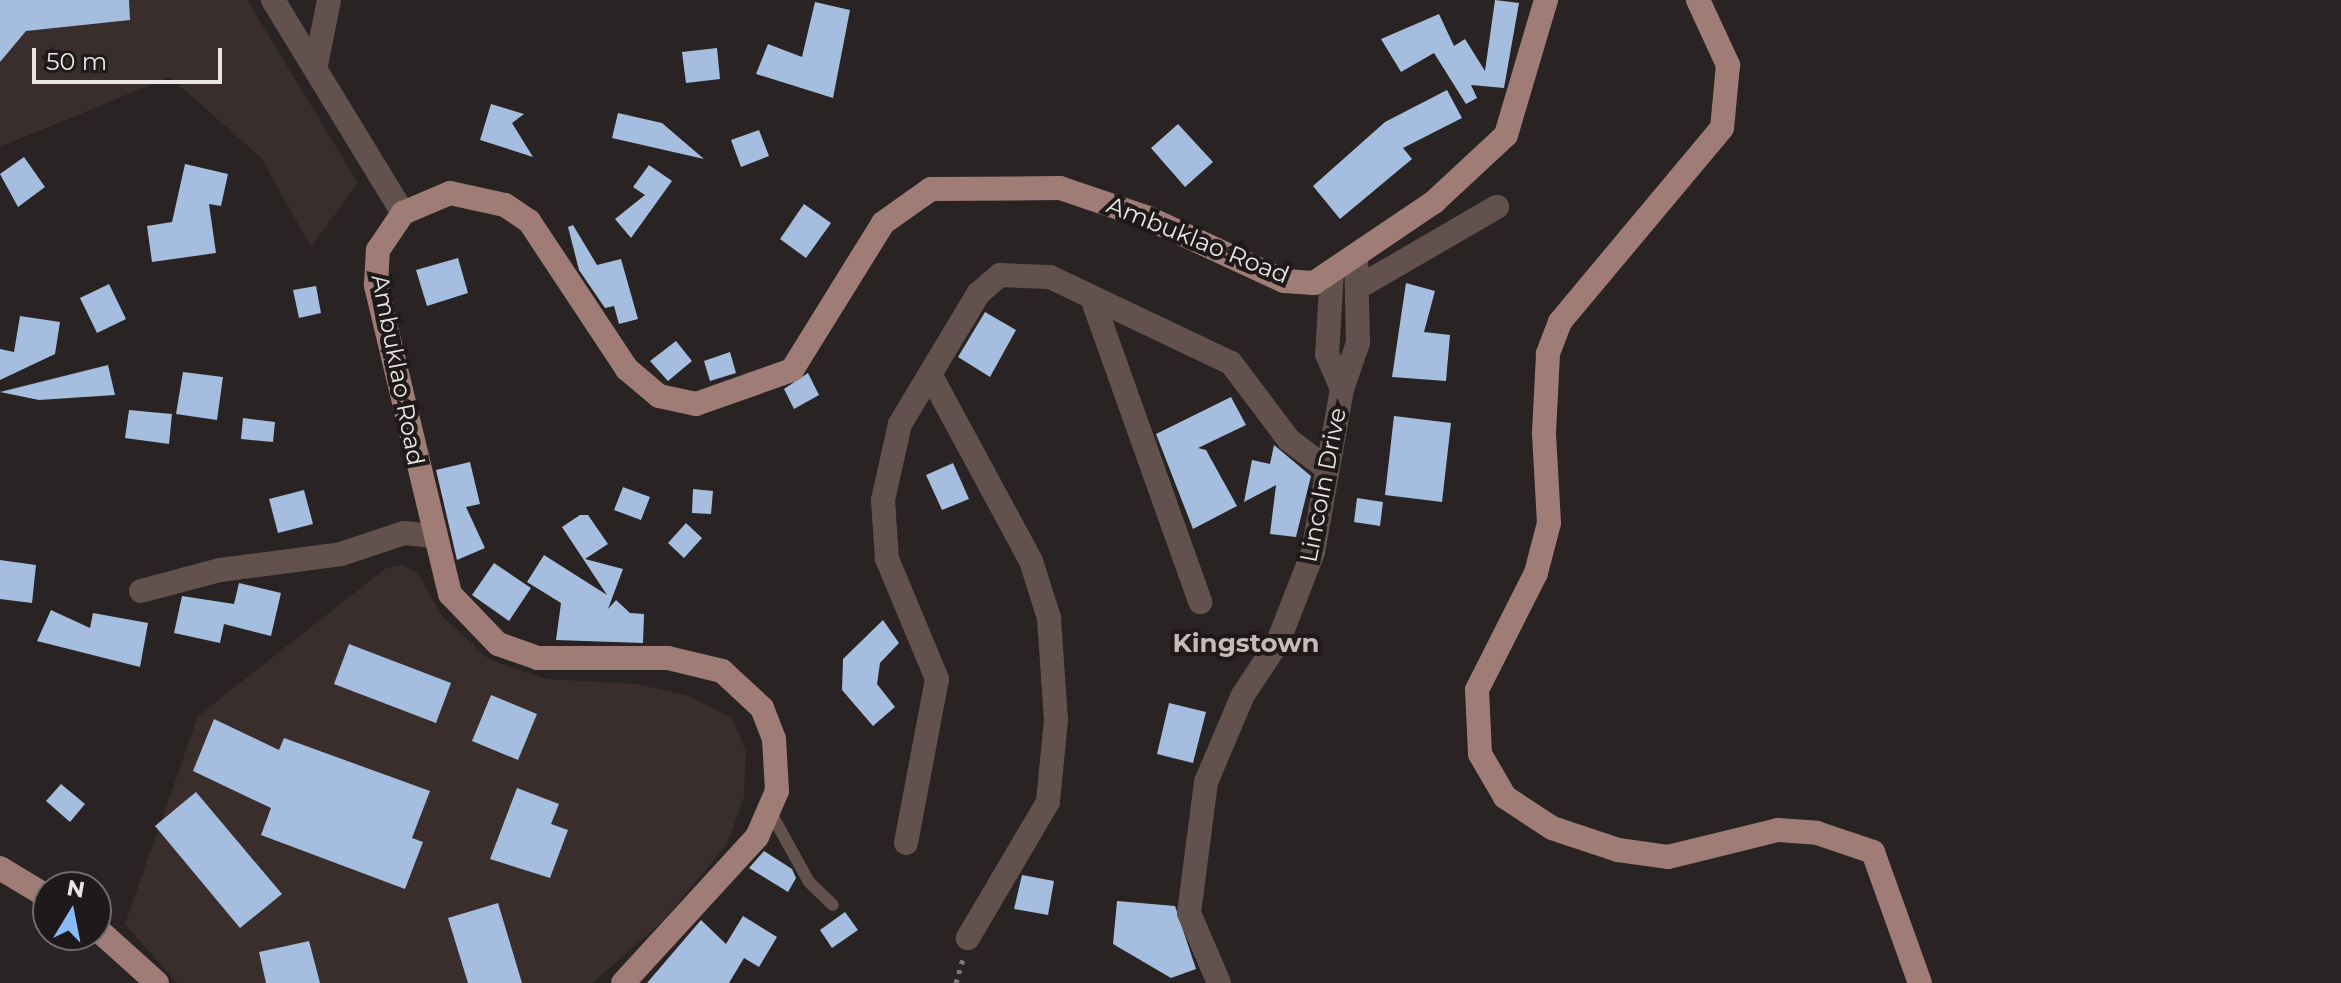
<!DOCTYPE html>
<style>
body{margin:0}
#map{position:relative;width:2341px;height:983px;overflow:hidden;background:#292323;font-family:Montserrat,sans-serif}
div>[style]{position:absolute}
.built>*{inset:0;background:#392e2c}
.building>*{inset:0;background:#a5bedf}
.path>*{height:5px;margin-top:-2.5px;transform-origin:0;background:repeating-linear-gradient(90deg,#7d7777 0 4px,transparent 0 10px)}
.service>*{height:12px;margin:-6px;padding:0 6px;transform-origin:6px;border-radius:6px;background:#63514e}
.minor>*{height:24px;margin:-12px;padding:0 12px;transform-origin:12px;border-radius:12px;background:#63514e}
.primary>*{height:24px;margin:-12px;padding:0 12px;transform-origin:12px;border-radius:12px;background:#a07c76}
span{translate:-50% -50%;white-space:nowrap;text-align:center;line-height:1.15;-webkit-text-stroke:8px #1f1a19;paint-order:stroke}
.street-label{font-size:24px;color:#e9e5e5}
.neighbourhood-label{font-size:26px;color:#c3bcbb;font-weight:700}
.north{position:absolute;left:32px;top:871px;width:80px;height:80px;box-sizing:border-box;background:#1f1a19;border:2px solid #706b6b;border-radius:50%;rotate:10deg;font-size:22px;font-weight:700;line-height:32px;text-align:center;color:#e9e5e5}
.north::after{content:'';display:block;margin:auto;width:28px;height:36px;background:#89bafc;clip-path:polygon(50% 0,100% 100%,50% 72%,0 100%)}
.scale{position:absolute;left:32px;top:48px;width:190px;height:36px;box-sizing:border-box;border:4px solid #e9e5e5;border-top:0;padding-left:10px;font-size:24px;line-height:28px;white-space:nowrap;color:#e9e5e5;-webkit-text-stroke:6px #1f1a19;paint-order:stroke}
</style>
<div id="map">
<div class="built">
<div style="clip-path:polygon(0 0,247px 0,358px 183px,311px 247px,261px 158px,170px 77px,0 147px)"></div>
<div style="clip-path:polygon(401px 565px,417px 572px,442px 616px,490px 660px,546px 679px,637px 684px,689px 696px,732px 718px,746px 751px,744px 797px,727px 844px,661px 923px,592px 983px,177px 983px,125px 924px,198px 716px,386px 568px)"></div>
</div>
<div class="building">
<div style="clip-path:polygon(0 0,129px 0,130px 20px,26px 31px,0 62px)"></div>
<div style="clip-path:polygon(1495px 0,1519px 3px,1504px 88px,1471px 85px,1477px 98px,1466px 104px,1434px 53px,1401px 72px,1381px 39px,1439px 14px,1454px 46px,1465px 39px,1485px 71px)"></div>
<div style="clip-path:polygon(815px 2px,850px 10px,833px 98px,756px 74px,768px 44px,802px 57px)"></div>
<div style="clip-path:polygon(717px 48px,720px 79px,686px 83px,682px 52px)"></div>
<div style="clip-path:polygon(1447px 90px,1462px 118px,1403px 148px,1412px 159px,1340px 219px,1313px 186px,1385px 122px)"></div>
<div style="clip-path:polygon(491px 104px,524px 114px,512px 123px,533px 157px,480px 140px)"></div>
<div style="clip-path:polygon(618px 113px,662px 123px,704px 159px,612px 138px)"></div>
<div style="clip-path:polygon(1178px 124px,1213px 162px,1185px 187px,1151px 148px)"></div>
<div style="clip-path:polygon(759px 130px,769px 156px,741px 167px,731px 140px)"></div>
<div style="clip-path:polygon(24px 157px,45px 187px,18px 207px,0 174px)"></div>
<div style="clip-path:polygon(185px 164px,228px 174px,221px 206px,209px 204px,216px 253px,152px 262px,147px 226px,172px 222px)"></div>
<div style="clip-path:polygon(649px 165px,672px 181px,631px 238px,615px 219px,645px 195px,633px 187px)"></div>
<div style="clip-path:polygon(804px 204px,831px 223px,806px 258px,780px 239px)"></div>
<div style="clip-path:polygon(573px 225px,597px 265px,621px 259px,638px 319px,619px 324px,614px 306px,605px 308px,579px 270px,568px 227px)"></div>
<div style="clip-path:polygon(458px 258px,468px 293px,427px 306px,416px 270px)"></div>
<div style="clip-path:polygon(1406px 283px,1435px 291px,1424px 332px,1450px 335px,1446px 381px,1392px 377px)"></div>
<div style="clip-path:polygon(109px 284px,126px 319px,97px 333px,80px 298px)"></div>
<div style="clip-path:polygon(316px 286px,321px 313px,299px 318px,293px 290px)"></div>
<div style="clip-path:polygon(985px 312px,1016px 330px,990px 377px,958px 357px)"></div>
<div style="clip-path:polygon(20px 316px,60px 322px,55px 354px,0 380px,0 349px,14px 352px)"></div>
<div style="clip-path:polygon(676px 341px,692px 361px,668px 381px,650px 361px)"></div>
<div style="clip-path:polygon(730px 352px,736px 373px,710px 381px,704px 361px)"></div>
<div style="clip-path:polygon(108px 365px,115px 395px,39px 400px,0 392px)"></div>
<div style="clip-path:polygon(183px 372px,223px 377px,217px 420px,176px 414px)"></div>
<div style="clip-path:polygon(808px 373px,819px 395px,794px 409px,784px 389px)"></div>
<div style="clip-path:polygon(1231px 397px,1246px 425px,1198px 448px,1206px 450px,1237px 506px,1193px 529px,1156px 434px)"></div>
<div style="clip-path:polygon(129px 410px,172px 414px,169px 444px,125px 438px)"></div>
<div style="clip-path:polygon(1394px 416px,1451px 423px,1442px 502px,1385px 495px)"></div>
<div style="clip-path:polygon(243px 418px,275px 422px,273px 442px,241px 439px)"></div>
<div style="clip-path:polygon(1274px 445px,1311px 476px,1296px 537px,1270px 534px,1276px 485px,1244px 502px,1252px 460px,1270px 464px)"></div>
<div style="clip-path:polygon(470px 462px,480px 504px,466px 507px,485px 548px,457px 560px,436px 470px)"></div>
<div style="clip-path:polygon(953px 463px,969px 499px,942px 510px,926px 475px)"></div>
<div style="clip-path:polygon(623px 487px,650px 497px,641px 520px,614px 510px)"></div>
<div style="clip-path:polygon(693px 489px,713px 491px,711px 514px,692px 513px)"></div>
<div style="clip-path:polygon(304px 490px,313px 524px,278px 533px,269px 499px)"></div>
<div style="clip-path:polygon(1357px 498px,1383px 502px,1380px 526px,1354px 522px)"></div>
<div style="clip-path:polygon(580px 515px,588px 515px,608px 544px,585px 559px,623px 569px,608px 609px,616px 600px,630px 613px,644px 614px,643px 643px,556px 640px,561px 603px,527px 582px,544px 555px,607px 595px,562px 527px)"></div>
<div style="clip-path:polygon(686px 523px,702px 538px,684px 558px,668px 543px)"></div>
<div style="clip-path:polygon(0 560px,36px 565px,32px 603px,0 599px)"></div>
<div style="clip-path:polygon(494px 563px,531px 588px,509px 621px,472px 595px)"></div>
<div style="clip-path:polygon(239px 583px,281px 593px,271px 636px,224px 624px,220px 643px,174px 633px,182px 596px,234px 604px)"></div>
<div style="clip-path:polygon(51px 610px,90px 628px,93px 613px,148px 623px,140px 667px,37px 641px)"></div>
<div style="clip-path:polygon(883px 620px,899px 643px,880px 663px,877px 684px,895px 707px,873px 726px,842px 690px,843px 659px)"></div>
<div style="clip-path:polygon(349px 644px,451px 683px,436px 723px,334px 684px)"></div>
<div style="clip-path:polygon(491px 695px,537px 714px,518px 760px,472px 741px)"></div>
<div style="clip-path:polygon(1169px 703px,1206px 712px,1193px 763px,1157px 754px)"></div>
<div style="clip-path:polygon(214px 719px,279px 750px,284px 738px,430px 791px,412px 838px,423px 842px,405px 889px,261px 835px,271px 808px,193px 771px)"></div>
<div style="clip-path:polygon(61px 784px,85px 804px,70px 822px,46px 801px)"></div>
<div style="clip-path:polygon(517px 788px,559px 804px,551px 824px,568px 830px,550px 878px,490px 859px)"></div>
<div style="clip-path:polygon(196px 792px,282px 894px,240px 928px,155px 826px)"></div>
<div style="clip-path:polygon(764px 851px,792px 869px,796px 878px,788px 892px,749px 868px)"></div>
<div style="clip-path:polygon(1022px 875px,1054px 881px,1048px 915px,1014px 909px)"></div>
<div style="clip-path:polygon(1117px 901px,1175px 906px,1196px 969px,1171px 978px,1113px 944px)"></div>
<div style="clip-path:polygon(498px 903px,522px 983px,468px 983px,448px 918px)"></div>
<div style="clip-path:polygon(845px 912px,858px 930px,832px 948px,820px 930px)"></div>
<div style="clip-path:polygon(743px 916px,777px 937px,759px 967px,744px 958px,729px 983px,647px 983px,701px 920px,726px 944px)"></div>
<div style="clip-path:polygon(309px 941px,320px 983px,266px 983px,259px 952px)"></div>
</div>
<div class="path">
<div style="left:956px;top:983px;width:26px;rotate:-74deg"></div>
</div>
<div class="service">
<div style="left:771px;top:813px;width:79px;rotate:61.2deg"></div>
<div style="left:809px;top:882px;width:33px;rotate:44deg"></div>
</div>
<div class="minor">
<div style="left:273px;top:0;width:250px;rotate:58.6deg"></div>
<div style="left:316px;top:65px;width:66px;rotate:-78.7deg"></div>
<div style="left:1332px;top:271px;width:83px;rotate:93.4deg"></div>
<div style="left:1327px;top:354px;width:38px;rotate:67deg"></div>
<div style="left:1357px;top:288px;width:162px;rotate:-30.1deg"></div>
<div style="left:1092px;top:298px;width:323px;rotate:70.4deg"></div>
<div style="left:931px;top:376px;width:210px;rotate:61.6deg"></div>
<div style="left:1031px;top:561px;width:60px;rotate:72.5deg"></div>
<div style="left:1049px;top:618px;width:102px;rotate:86.1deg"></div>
<div style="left:1056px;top:720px;width:82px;rotate:95.6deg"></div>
<div style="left:1048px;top:802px;width:158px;rotate:120.5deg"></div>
<div style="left:141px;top:591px;width:82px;rotate:-14.9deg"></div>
<div style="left:220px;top:570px;width:122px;rotate:-7.5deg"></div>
<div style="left:341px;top:554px;width:66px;rotate:-18.4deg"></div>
<div style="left:404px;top:533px;width:30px;rotate:6deg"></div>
<div style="left:906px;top:843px;width:167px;rotate:-79.3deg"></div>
<div style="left:937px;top:679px;width:130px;rotate:-112.6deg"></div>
<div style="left:887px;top:559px;width:59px;rotate:-93.9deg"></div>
<div style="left:883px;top:500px;width:78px;rotate:-77.4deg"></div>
<div style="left:900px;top:424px;width:152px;rotate:-59deg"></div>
<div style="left:978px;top:294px;width:29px;rotate:-41deg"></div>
<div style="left:1000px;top:275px;width:50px;rotate:2.3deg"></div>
<div style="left:1050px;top:277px;width:200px;rotate:25.4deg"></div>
<div style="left:1231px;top:363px;width:96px;rotate:53deg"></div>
<div style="left:1289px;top:440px;width:46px;rotate:37.1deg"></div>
<div style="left:1219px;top:983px;width:76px;rotate:-113.2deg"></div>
<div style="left:1189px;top:913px;width:132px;rotate:-82.6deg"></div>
<div style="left:1206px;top:782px;width:95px;rotate:-67deg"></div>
<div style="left:1243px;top:695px;width:64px;rotate:-56.6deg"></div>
<div style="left:1278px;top:642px;width:97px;rotate:-68.7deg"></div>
<div style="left:1313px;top:552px;width:166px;rotate:-79.9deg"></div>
<div style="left:1342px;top:389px;width:49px;rotate:-70.8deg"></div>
<div style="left:1358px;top:343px;width:86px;rotate:-91.3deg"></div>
</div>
<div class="primary">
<div style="left:1698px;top:0;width:72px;rotate:65.2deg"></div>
<div style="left:1728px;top:65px;width:63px;rotate:95.4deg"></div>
<div style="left:1722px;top:128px;width:253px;rotate:129.9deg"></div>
<div style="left:1560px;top:322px;width:34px;rotate:111deg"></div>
<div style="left:1548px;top:354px;width:80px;rotate:92.9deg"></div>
<div style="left:1544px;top:434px;width:89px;rotate:86.8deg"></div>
<div style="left:1549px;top:523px;width:52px;rotate:104.6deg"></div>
<div style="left:1536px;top:573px;width:131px;rotate:116.8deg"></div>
<div style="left:1477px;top:690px;width:64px;rotate:87.3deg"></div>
<div style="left:1480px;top:754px;width:50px;rotate:59.8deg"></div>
<div style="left:1505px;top:797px;width:56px;rotate:33.4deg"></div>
<div style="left:1552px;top:828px;width:70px;rotate:18.4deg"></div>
<div style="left:1618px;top:850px;width:50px;rotate:8deg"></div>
<div style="left:1668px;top:857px;width:113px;rotate:-13.8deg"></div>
<div style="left:1778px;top:830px;width:39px;rotate:4deg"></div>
<div style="left:1817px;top:833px;width:59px;rotate:18.7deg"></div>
<div style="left:1873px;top:852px;width:139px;rotate:70.3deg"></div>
<div style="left:0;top:868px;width:56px;rotate:31.1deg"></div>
<div style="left:96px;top:928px;width:82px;rotate:42deg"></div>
<div style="left:623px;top:983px;width:198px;rotate:-47.5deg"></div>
<div style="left:757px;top:837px;width:50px;rotate:-66.5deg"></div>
<div style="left:777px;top:791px;width:52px;rotate:-93.3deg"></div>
<div style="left:774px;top:739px;width:33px;rotate:-111deg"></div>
<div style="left:762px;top:708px;width:54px;rotate:-137.2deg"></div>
<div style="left:722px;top:671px;width:56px;rotate:-166.5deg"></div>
<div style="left:668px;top:658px;width:130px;rotate:180deg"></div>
<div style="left:538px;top:658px;width:42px;rotate:-160.7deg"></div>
<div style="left:498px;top:644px;width:69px;rotate:-133.8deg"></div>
<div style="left:450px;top:594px;width:318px;rotate:-103.5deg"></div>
<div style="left:376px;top:285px;width:35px;rotate:-87deg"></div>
<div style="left:378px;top:250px;width:45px;rotate:-56deg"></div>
<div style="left:403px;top:213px;width:51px;rotate:-23.1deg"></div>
<div style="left:450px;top:193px;width:56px;rotate:12.3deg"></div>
<div style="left:505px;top:205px;width:29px;rotate:34deg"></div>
<div style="left:529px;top:221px;width:178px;rotate:56.5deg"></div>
<div style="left:627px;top:369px;width:42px;rotate:40.2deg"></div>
<div style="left:659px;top:396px;width:38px;rotate:12deg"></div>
<div style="left:696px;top:404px;width:102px;rotate:-19.5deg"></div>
<div style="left:792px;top:370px;width:173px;rotate:-58.2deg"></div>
<div style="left:883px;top:223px;width:59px;rotate:-35.3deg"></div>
<div style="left:931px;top:189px;width:129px;rotate:-0.4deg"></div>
<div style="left:1060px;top:188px;width:93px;rotate:18.8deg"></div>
<div style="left:1148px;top:218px;width:150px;rotate:24.9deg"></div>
<div style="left:1284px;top:281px;width:30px;rotate:4deg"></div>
<div style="left:1314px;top:283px;width:145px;rotate:-34deg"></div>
<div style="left:1434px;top:202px;width:98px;rotate:-42.9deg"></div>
<div style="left:1506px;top:135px;width:141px;rotate:-73.5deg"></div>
</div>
<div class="street-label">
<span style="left:1198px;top:240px;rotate:22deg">Ambuklao Road</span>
<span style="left:398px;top:370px;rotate:79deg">Ambuklao Road</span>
<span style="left:1323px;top:485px;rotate:-79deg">Lincoln Drive</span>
</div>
<div class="neighbourhood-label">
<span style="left:1246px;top:644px">Kingstown</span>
</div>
<div class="north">N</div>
<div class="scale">50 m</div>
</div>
